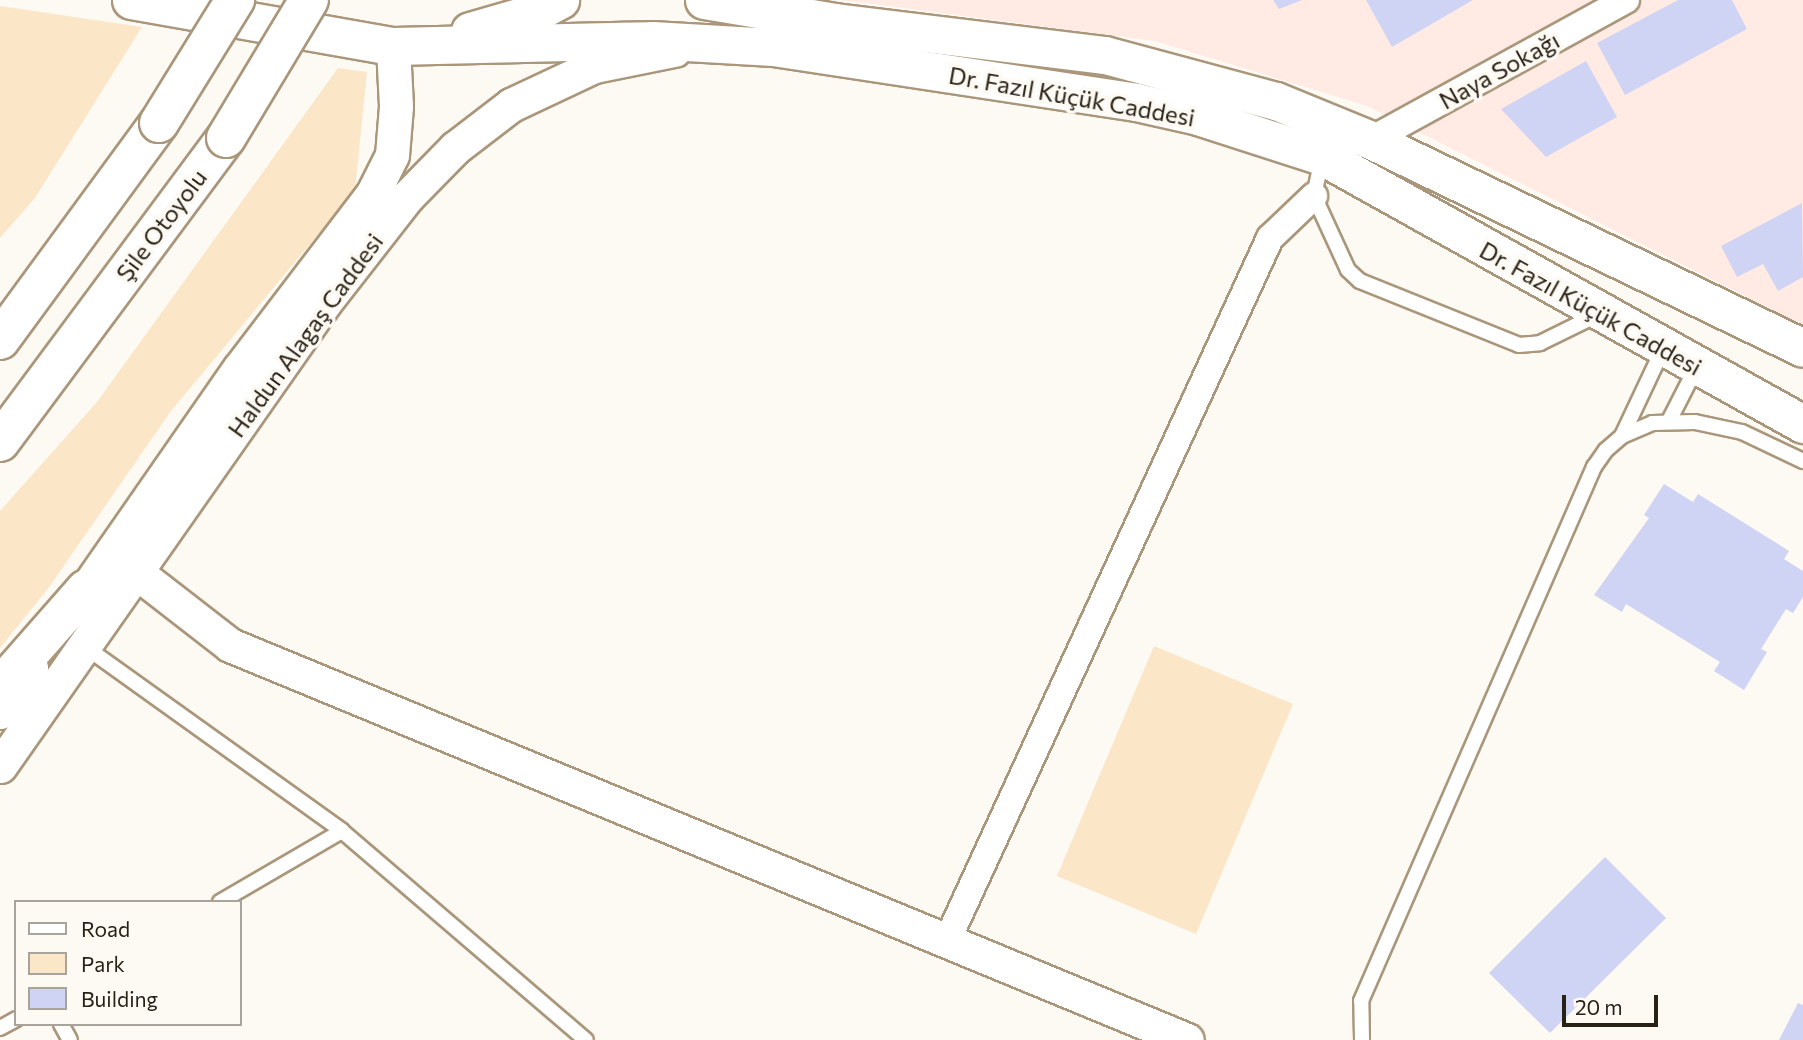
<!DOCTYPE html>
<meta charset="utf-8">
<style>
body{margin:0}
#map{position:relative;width:1803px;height:1040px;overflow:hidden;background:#fdf9f3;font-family:Commissioner,sans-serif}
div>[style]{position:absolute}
.commercial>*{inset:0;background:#ffebe3}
.green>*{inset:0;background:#fbe7c8}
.building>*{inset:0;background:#d0d4f4}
.roads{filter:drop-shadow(2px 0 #aa977b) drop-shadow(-2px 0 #aa977b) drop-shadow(0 2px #aa977b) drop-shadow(0 -2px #aa977b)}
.service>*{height:14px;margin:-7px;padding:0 7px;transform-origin:7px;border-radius:7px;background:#fff}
.minor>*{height:26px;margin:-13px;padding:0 13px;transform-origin:13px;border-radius:13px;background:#fff}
.tertiary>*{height:33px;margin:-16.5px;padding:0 16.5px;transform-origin:16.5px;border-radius:16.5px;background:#fff}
.secondary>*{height:37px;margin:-18.5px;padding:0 18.5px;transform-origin:18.5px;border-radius:18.5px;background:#fff}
.trunk>*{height:38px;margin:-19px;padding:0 19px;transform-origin:19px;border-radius:19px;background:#fff}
.bridges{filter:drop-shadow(2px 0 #aa977b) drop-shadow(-2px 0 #aa977b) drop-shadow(0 2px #aa977b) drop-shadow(0 -2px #aa977b)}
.trunk-bridge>*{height:38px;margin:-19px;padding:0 19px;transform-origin:19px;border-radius:19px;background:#fff}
span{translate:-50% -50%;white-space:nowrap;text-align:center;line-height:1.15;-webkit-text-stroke:7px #fdf9f3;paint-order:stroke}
.street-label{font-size:24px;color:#282116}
.legend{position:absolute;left:14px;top:900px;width:228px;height:126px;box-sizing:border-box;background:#fdf9f3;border:2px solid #a8a39b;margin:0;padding:9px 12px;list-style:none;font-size:21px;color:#282116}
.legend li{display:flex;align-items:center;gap:14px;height:35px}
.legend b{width:35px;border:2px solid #a8a39b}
.scale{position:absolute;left:1562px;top:995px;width:96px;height:32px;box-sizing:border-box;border:4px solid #282116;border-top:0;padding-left:9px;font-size:21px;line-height:24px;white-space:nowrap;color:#282116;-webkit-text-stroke:5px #fdf9f3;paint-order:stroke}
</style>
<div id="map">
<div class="commercial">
<div style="clip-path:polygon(842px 0,1803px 0,1803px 325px,1367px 106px,1155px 41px)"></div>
</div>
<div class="green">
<div style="clip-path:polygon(0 6px,142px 27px,35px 198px,0 238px)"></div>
<div style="clip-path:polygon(338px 68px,367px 72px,355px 190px,171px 411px,47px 590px,0 648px,0 511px,97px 402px)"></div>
<div style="clip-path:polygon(1154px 646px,1293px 704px,1196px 934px,1057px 876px)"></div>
</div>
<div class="building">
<div style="clip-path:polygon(1273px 0,1302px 0,1279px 9px)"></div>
<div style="clip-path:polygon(1366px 0,1473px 0,1392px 47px)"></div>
<div style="clip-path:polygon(1678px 0,1732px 0,1747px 29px,1625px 95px,1597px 43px)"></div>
<div style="clip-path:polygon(1586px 61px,1617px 117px,1546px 157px,1501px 109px)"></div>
<div style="clip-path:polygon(1802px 203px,1803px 277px,1778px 291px,1763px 264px,1737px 277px,1721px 246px)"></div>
<div style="clip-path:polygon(1664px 484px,1693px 502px,1698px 494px,1789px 551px,1784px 559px,1803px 571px,1803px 597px,1793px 613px,1786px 609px,1761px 649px,1767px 652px,1744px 690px,1714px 671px,1720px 662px,1626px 604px,1622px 612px,1594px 595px,1649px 518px,1644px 515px)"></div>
<div style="clip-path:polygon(1605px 857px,1666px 918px,1550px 1033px,1489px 973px)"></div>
<div style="clip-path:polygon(1798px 1003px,1803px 1005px,1803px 1040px,1779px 1040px)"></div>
</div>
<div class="roads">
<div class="service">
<div style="left:1322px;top:158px;width:39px;rotate:102deg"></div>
<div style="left:1314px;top:196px;width:81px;rotate:65.3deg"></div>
<div style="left:1348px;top:270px;width:16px;rotate:43deg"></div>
<div style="left:1360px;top:281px;width:171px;rotate:21.9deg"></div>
<div style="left:1519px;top:345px;width:21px;rotate:-5deg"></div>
<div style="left:1540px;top:343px;width:66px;rotate:-26.2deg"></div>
<div style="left:1669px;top:421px;width:59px;rotate:-63deg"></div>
<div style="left:1622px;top:436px;width:96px;rotate:-64.8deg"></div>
<div style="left:84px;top:646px;width:317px;rotate:35.6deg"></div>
<div style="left:342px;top:831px;width:321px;rotate:40.6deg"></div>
<div style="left:220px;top:902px;width:141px;rotate:-30.2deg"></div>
<div style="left:61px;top:1024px;width:18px;rotate:61deg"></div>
<div style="left:0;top:1028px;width:18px;rotate:-29deg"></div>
<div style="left:1362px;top:1040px;width:39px;rotate:-91deg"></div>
<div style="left:1361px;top:1001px;width:583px;rotate:-66.43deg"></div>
<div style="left:1594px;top:467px;width:21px;rotate:-55deg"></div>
<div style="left:1606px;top:450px;width:21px;rotate:-41deg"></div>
<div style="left:1622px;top:436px;width:33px;rotate:-23deg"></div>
<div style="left:1652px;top:423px;width:43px;rotate:-1.3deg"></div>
<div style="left:1695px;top:422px;width:48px;rotate:12deg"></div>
<div style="left:1742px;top:432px;width:68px;rotate:25.4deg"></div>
</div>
<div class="minor">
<div style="left:1371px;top:140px;width:291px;rotate:-28.8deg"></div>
<div style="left:947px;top:941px;width:774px;rotate:-65.32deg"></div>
<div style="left:1270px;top:238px;width:61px;rotate:-43.7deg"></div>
</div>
<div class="tertiary">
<div style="left:136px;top:572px;width:119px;rotate:37.8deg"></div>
<div style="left:230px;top:645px;width:1035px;rotate:22.43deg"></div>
<div style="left:72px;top:609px;width:292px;rotate:-55.2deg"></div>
<div style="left:239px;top:369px;width:221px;rotate:-52.7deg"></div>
<div style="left:373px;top:193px;width:42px;rotate:-63.4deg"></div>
<div style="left:392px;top:155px;width:49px;rotate:-85.3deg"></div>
<div style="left:396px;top:106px;width:60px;rotate:-92.9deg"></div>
<div style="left:0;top:712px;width:54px;rotate:-54.8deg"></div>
<div style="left:0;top:766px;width:566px;rotate:-54.99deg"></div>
<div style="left:325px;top:302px;width:133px;rotate:-52deg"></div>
<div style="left:407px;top:197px;width:69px;rotate:-45.6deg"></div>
<div style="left:455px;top:148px;width:71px;rotate:-37.5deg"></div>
<div style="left:511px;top:105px;width:92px;rotate:-25.2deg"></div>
<div style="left:594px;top:66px;width:82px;rotate:-11.3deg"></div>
</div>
<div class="secondary">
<div style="left:131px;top:0;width:266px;rotate:10deg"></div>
<div style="left:393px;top:46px;width:259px;rotate:-1.3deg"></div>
<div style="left:652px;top:40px;width:121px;rotate:3.3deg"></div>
<div style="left:773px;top:47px;width:367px;rotate:8.6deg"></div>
<div style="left:1136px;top:102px;width:64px;rotate:12.7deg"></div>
<div style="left:1198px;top:116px;width:130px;rotate:17.9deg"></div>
<div style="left:1322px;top:156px;width:551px;rotate:29.13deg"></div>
<div style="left:704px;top:0;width:133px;rotate:9.5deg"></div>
<div style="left:835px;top:22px;width:272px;rotate:7deg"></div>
<div style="left:1105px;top:55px;width:177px;rotate:15.1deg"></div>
<div style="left:1276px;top:101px;width:103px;rotate:22.3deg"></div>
<div style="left:1371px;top:140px;width:479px;rotate:25.7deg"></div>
<div style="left:470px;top:31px;width:72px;rotate:-16.2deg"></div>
<div style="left:539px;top:11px;width:24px;rotate:-28deg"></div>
</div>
<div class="trunk">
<div style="left:0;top:340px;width:269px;rotate:-53.8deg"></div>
<div style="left:0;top:442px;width:379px;rotate:-53.4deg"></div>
<div style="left:0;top:687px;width:130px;rotate:-48.7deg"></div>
</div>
</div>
<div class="bridges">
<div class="trunk-bridge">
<div style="left:159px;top:123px;width:145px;rotate:-58.3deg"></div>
<div style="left:226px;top:138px;width:161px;rotate:-59deg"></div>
</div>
</div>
<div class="street-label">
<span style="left:1499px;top:70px;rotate:-29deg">Naya Sokağı</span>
<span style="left:1072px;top:96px;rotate:10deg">Dr. Fazıl Küçük Caddesi</span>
<span style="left:161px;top:225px;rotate:-53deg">Şile Otoyolu</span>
<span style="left:1591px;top:308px;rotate:29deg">Dr. Fazıl Küçük Caddesi</span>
<span style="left:305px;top:335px;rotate:-54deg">Haldun Alagaş Caddesi</span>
</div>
<ul class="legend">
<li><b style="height:9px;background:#fff"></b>Road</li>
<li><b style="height:19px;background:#fbe7c8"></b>Park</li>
<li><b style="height:19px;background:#d0d4f4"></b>Building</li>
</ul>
<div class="scale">20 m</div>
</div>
